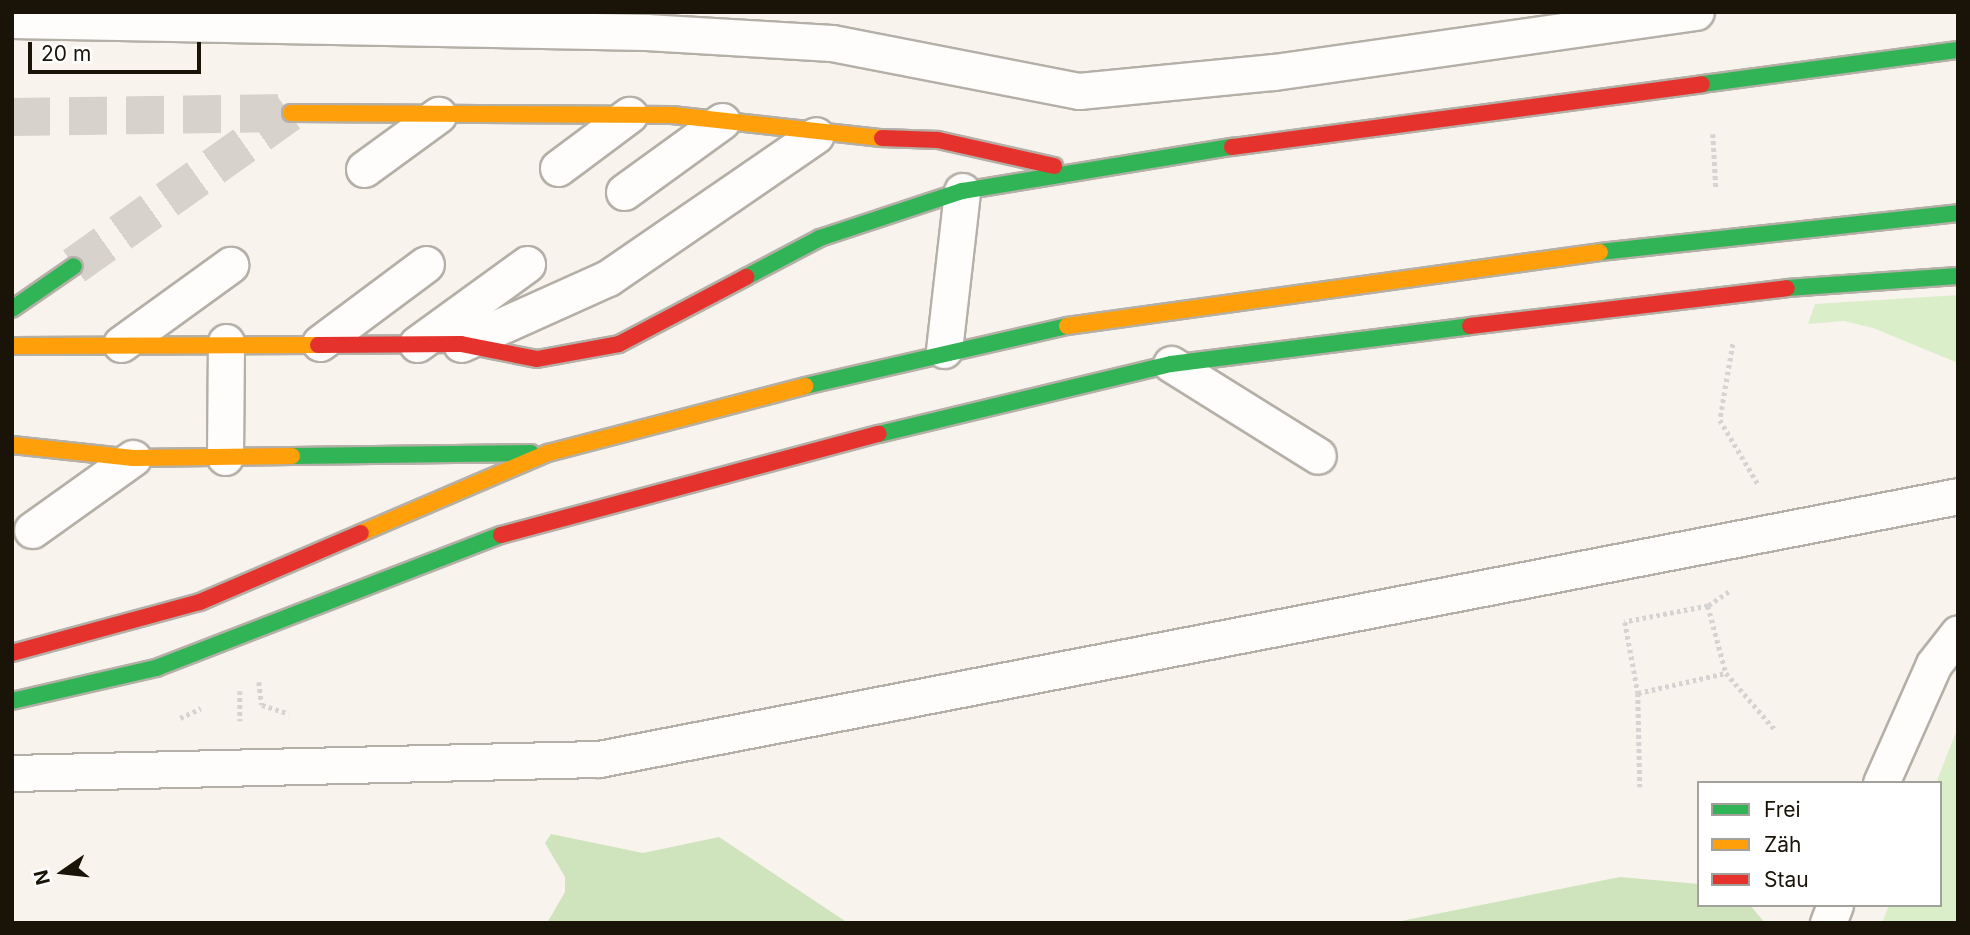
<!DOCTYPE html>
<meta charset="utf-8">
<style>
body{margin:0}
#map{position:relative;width:1970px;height:935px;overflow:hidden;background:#f8f4ed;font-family:Inter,sans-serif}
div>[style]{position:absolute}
.green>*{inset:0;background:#dbeeca}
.forest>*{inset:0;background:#cfe4bd}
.highway-tunnel>*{height:38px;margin-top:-19px;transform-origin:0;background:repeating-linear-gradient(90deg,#d7d2cb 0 38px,transparent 0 57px)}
.path>*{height:4.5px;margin-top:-2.25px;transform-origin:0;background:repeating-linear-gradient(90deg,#d5d4d2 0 3.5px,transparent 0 7px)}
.roads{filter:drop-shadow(2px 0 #b5b0a7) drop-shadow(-2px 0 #b5b0a7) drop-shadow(0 2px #b5b0a7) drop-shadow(0 -2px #b5b0a7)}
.lane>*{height:35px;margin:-17.5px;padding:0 17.5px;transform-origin:17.5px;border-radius:17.5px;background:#fefdfc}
.fast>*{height:16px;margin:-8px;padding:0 8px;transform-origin:8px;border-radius:8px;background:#30b455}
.slow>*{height:16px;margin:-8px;padding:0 8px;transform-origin:8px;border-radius:8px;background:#ff9f0a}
.jam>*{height:16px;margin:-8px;padding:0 8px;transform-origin:8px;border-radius:8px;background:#e5322d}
span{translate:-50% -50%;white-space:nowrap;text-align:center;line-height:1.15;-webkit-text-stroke:7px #fff;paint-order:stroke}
.frame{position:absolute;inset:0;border:14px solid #191308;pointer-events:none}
.legend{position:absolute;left:1697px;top:781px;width:245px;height:126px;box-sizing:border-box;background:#fff;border:2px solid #a3a19c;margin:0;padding:9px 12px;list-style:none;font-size:21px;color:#191308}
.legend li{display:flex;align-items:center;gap:14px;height:35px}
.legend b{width:35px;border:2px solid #a3a19c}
.north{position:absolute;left:28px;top:837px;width:70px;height:70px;-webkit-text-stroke:5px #fff;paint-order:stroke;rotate:256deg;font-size:19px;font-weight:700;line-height:28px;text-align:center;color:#191308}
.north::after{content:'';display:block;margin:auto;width:24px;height:32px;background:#191308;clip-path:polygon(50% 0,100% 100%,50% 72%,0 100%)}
.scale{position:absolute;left:28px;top:42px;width:173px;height:32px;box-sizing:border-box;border:4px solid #191308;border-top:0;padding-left:9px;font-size:21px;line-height:24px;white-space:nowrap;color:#191308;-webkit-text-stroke:5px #fff;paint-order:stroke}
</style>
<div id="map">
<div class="green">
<div style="clip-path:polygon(1958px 295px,1958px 363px,1873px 328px,1844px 321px,1808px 324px,1815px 304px)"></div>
<div style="clip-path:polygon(1958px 727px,1958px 923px,1882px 923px,1889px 905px,1940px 905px,1936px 783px)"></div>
</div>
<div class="forest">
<div style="clip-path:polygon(551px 834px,643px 853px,719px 837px,848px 923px,547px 923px,565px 892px,565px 877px,545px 843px)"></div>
<div style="clip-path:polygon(1620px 877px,1699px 884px,1699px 905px,1750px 905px,1765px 923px,1391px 923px)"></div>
</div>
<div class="highway-tunnel">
<div style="left:12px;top:117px;width:279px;rotate:-0.8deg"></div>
<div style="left:74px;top:266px;width:264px;rotate:-35.4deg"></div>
</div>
<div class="path">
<div style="left:1713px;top:134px;width:54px;rotate:86.8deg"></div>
<div style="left:1733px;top:344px;width:77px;rotate:99.7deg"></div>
<div style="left:1720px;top:420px;width:74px;rotate:59.3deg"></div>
<div style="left:1729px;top:592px;width:25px;rotate:146deg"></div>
<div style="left:1708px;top:606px;width:69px;rotate:75deg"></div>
<div style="left:1726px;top:673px;width:77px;rotate:49.2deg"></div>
<div style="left:1708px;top:606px;width:85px;rotate:169.1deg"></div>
<div style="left:1625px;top:622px;width:72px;rotate:79.6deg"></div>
<div style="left:1638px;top:693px;width:90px;rotate:-12.8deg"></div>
<div style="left:259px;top:682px;width:23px;rotate:83deg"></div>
<div style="left:262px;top:705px;width:28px;rotate:18deg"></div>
<div style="left:240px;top:691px;width:30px;rotate:90deg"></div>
<div style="left:1638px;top:693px;width:94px;rotate:88.8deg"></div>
<div style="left:180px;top:718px;width:23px;rotate:-25deg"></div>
</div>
<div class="roads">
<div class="lane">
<div style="left:12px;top:20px;width:634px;rotate:1.08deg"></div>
<div style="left:646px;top:32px;width:186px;rotate:3.4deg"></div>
<div style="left:832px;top:43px;width:252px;rotate:11deg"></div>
<div style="left:1079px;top:91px;width:196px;rotate:-5.6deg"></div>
<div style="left:1274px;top:72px;width:426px;rotate:-8.1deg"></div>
<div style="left:558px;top:168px;width:89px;rotate:-36.7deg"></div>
<div style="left:364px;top:169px;width:92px;rotate:-36.1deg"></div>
<div style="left:624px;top:192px;width:121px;rotate:-35.9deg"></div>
<div style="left:320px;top:343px;width:132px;rotate:-36.7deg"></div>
<div style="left:121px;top:344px;width:135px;rotate:-35.9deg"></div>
<div style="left:417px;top:344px;width:136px;rotate:-36deg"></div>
<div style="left:461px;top:344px;width:161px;rotate:-24.2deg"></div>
<div style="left:608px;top:278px;width:252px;rotate:-34.5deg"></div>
<div style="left:944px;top:350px;width:160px;rotate:-83.5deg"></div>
<div style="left:1171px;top:364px;width:173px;rotate:32deg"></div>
<div style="left:225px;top:457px;width:115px;rotate:-89.5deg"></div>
<div style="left:32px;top:530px;width:124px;rotate:-35.5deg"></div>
<div style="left:12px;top:773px;width:587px;rotate:-1.37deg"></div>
<div style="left:599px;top:759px;width:1384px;rotate:-10.95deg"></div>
<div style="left:1881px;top:783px;width:130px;rotate:-66deg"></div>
<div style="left:1934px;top:664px;width:39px;rotate:-52deg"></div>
<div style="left:1828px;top:923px;width:19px;rotate:-69deg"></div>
</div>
<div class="fast">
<div style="left:1702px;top:84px;width:258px;rotate:-7.6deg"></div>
<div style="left:1600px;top:252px;width:360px;rotate:-6.2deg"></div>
<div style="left:746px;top:277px;width:84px;rotate:-27.8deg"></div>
<div style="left:820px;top:238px;width:150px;rotate:-18.3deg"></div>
<div style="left:962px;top:191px;width:274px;rotate:-9.3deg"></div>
<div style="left:1787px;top:288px;width:171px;rotate:-4deg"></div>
<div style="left:12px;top:309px;width:75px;rotate:-34.7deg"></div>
<div style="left:805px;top:386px;width:269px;rotate:-12.9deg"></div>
<div style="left:879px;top:434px;width:300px;rotate:-13.5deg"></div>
<div style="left:1171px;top:364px;width:301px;rotate:-7.2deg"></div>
<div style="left:292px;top:456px;width:239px;rotate:-0.7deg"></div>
<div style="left:12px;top:701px;width:148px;rotate:-12.9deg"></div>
<div style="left:156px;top:668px;width:370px;rotate:-21.1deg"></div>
</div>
<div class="slow">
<div style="left:291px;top:113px;width:381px;rotate:0.3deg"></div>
<div style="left:672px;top:115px;width:211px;rotate:6.3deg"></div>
<div style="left:1067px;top:326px;width:538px;rotate:-7.9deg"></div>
<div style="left:12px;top:346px;width:306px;rotate:-0.2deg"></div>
<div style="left:12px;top:445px;width:122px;rotate:6.1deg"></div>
<div style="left:133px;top:458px;width:159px;rotate:-0.7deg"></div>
<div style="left:361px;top:533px;width:203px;rotate:-23.2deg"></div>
<div style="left:548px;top:453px;width:266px;rotate:-14.6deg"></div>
</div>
<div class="jam">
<div style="left:882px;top:138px;width:56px;rotate:2deg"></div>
<div style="left:938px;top:140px;width:119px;rotate:12.6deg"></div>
<div style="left:1232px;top:147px;width:474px;rotate:-7.6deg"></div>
<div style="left:1470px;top:326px;width:319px;rotate:-6.8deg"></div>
<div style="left:318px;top:345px;width:143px;rotate:-0.4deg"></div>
<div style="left:461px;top:344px;width:77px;rotate:11.2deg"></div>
<div style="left:537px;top:359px;width:83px;rotate:-10.4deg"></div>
<div style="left:619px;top:344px;width:144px;rotate:-27.8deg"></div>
<div style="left:501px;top:535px;width:391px;rotate:-15deg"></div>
<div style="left:12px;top:653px;width:195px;rotate:-15.2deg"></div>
<div style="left:200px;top:602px;width:175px;rotate:-23.2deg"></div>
</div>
</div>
<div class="frame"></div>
<ul class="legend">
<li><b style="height:9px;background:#30b455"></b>Frei</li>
<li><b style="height:9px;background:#ff9f0a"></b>Zäh</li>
<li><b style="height:9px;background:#e5322d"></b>Stau</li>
</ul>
<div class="north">N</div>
<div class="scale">20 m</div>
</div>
